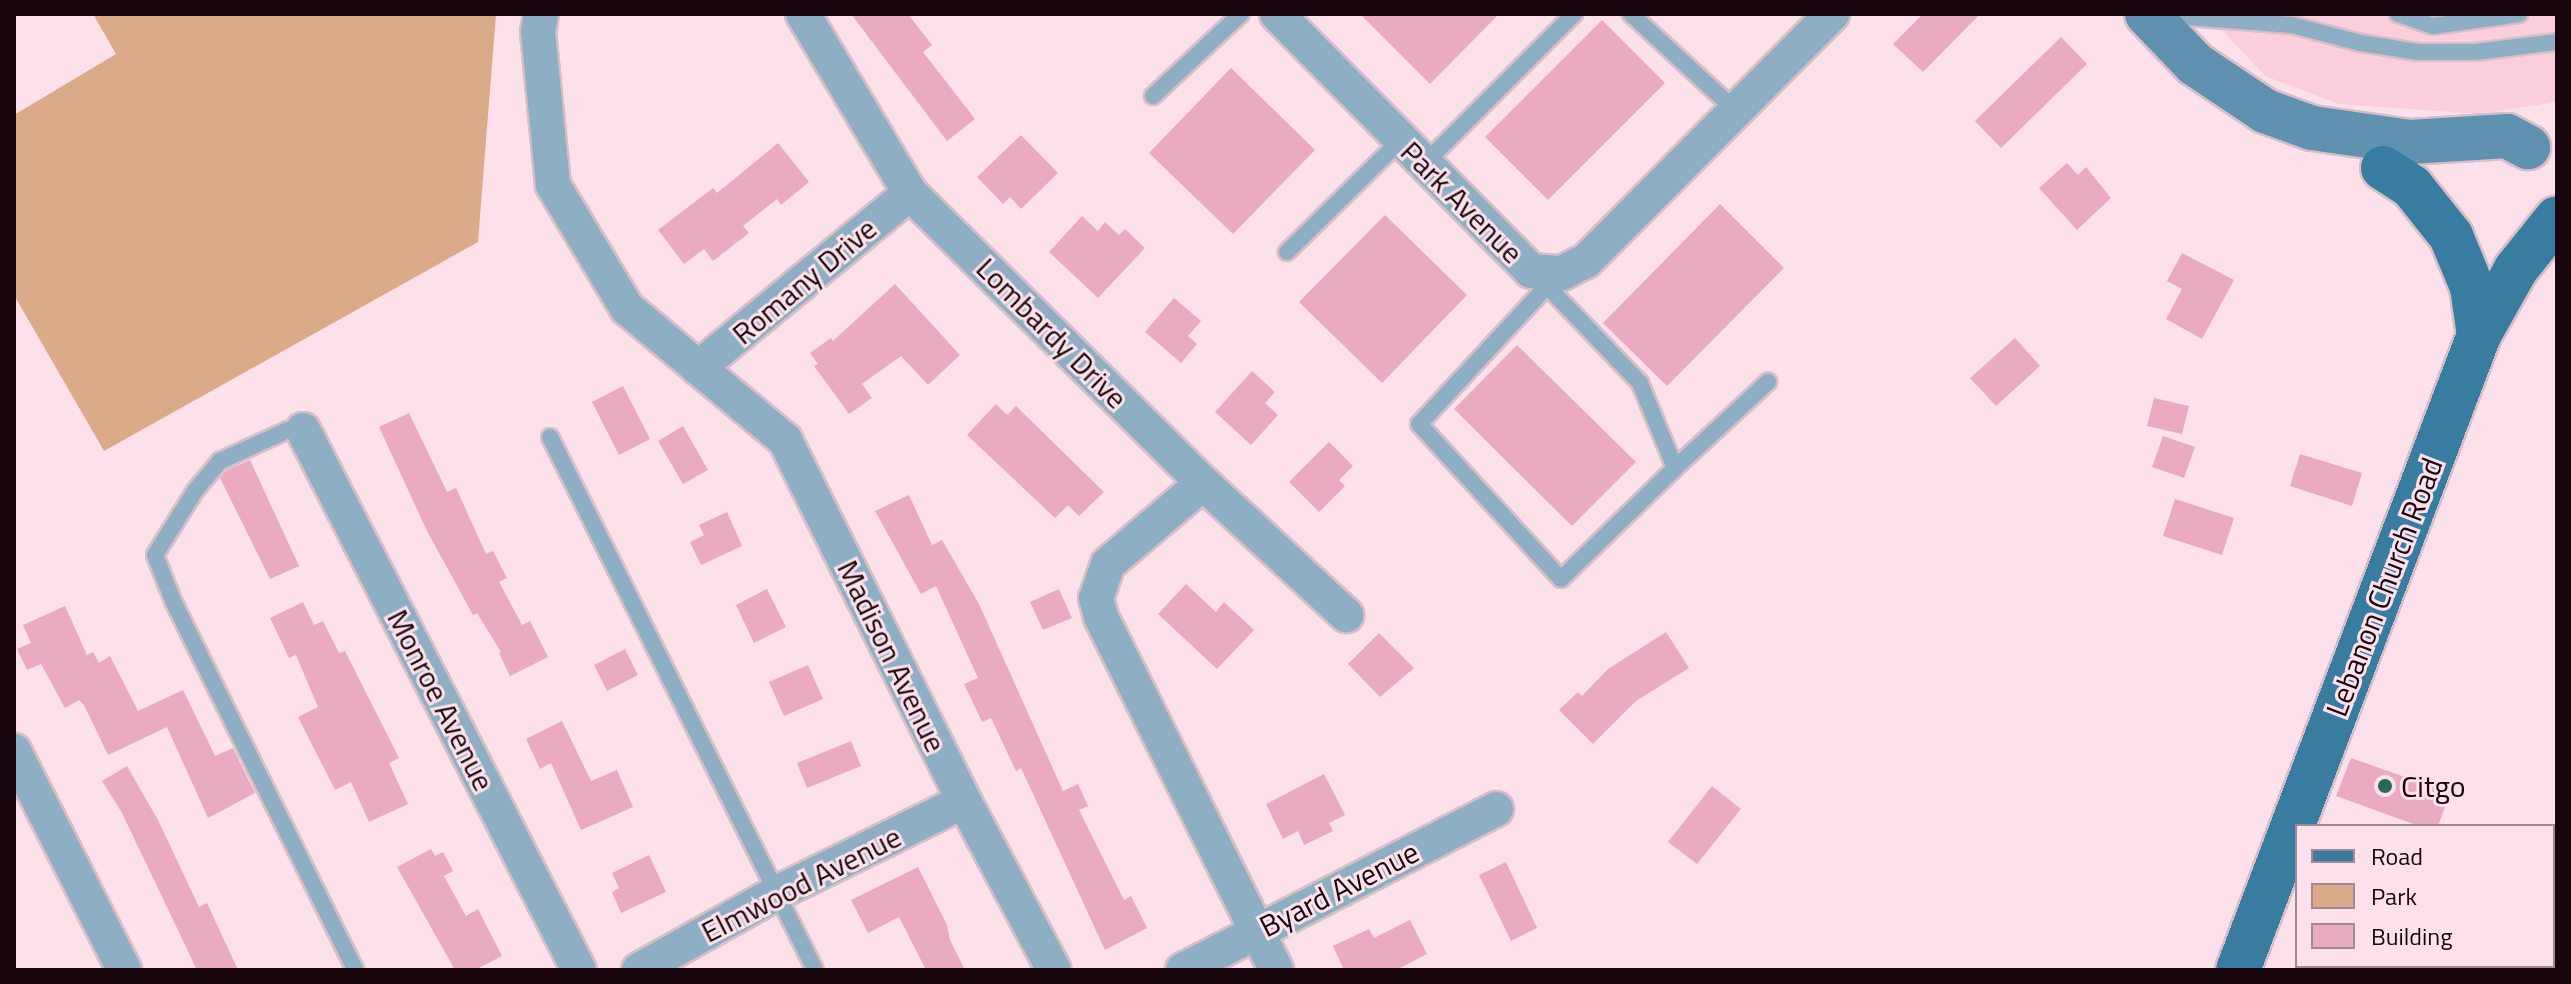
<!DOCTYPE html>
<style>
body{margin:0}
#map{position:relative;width:2571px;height:984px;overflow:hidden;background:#fce1ea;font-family:"Titillium Web",sans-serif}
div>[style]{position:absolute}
.built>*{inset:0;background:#fbcedd}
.green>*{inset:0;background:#daaa89}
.building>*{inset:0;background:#eaaac1}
.roads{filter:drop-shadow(2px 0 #d8bec7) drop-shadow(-2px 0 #d8bec7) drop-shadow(0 2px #d8bec7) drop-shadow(0 -2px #d8bec7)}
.service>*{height:16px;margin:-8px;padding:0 8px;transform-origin:8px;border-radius:8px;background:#8eafc3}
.minor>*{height:34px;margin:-17px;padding:0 17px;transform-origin:17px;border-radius:17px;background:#8eafc3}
.secondary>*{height:44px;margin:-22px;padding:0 22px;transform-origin:22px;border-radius:22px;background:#5f91b0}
.primary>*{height:44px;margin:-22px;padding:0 22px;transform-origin:22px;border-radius:22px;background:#397ca1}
.dots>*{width:22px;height:22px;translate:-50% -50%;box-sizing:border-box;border:4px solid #fce1ea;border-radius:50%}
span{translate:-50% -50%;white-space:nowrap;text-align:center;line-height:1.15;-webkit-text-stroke:6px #fce1ea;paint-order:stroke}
.street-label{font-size:30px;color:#19050d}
.poi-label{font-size:30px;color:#19050d}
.left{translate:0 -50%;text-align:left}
.frame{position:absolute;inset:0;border:16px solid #19050d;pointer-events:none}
.legend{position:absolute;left:2295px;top:824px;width:260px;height:144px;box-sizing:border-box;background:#fce1ea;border:2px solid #a18992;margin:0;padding:10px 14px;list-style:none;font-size:24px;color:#19050d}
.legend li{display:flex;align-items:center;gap:16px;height:40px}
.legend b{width:40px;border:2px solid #a18992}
</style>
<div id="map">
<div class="built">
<div style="clip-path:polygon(2207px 14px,2557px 14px,2557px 102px,2479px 114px,2339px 104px,2265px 76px)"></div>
</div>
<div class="green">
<div style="clip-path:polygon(93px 14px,496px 14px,478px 242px,104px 451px,14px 295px,14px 115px,116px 54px)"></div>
</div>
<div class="building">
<div style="clip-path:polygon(851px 14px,908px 14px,932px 45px,923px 52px,975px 119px,947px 141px)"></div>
<div style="clip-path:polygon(1360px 14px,1499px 14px,1430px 84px)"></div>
<div style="clip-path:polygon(1923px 14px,1980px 14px,1923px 72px,1893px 44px)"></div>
<div style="clip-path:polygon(1602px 20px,1665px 83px,1548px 200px,1485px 137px)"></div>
<div style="clip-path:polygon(2061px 37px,2087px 64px,2001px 148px,1975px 121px)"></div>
<div style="clip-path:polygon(1231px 68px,1315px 150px,1233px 234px,1149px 153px)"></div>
<div style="clip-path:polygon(1021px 135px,1058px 173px,1021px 209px,1010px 197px,1003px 204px,977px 177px)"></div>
<div style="clip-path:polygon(778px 143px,809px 182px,781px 205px,777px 199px,743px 226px,749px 233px,713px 261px,704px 249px,684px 264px,658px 230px,713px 188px,717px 193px)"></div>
<div style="clip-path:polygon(2067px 163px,2078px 175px,2086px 167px,2111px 198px,2077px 230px,2039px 188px)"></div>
<div style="clip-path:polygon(1720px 204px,1784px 268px,1667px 386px,1603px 323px)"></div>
<div style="clip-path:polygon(1385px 215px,1467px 295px,1382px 383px,1299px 302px)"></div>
<div style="clip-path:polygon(1082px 216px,1098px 231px,1105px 222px,1119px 235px,1125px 229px,1145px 248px,1098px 298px,1049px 252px)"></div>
<div style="clip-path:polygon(2182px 253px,2234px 280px,2202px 339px,2166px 319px,2182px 289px,2167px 281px)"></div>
<div style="clip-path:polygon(895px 284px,960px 355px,928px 385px,901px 356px,862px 384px,872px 398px,849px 414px,814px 366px,818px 364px,810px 353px,831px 338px,833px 341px)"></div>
<div style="clip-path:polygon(1174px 298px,1201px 321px,1188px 336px,1197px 344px,1181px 363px,1145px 332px)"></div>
<div style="clip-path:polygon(2015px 338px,2040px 366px,1996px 406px,1970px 378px)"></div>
<div style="clip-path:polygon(1517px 345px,1636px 462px,1572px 526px,1454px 409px)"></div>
<div style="clip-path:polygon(1252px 371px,1275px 392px,1265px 403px,1278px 415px,1251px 445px,1215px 412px)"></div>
<div style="clip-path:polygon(623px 386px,650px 439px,619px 455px,592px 402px)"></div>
<div style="clip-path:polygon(2154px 398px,2189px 406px,2182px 434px,2147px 426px)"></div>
<div style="clip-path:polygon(996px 404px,1007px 415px,1016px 406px,1104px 492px,1079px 516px,1068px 505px,1055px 518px,967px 435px)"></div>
<div style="clip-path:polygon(409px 413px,447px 492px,456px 488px,486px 554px,493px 551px,507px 578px,499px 582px,522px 625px,530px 621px,548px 657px,510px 676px,499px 653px,501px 652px,477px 613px,473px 615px,427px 531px,379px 427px)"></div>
<div style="clip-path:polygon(683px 426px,708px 470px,683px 484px,658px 441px)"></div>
<div style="clip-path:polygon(2163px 436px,2195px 447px,2184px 478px,2152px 467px)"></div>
<div style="clip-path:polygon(1329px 442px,1353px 466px,1339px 480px,1345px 486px,1319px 512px,1289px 482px)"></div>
<div style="clip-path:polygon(2300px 454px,2362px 473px,2352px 506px,2290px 486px)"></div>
<div style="clip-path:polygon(250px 460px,299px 566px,270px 579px,220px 478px,227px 470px)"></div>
<div style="clip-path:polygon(909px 495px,932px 545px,942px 540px,979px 604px,1063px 791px,1078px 784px,1088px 806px,1079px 810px,1124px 900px,1131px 896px,1147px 928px,1105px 950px,1021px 768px,1016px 771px,991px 718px,982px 722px,964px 684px,978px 678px,936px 586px,921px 594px,875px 511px)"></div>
<div style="clip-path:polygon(2175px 499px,2234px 518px,2222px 555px,2163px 536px)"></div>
<div style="clip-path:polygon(727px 512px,742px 546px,701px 565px,690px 542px,704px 535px,699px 525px)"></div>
<div style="clip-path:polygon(1186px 584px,1216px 612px,1224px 602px,1254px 630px,1217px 669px,1158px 614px)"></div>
<div style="clip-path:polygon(767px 589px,786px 627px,754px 643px,736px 605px)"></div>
<div style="clip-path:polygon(1059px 589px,1072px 618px,1043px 630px,1030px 602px)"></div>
<div style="clip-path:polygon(303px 602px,314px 625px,323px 621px,339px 653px,345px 651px,399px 758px,389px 763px,408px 804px,369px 822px,351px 782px,335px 790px,298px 717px,318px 707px,296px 655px,289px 658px,270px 618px)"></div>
<div style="clip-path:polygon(65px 606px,87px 655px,93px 652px,99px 663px,110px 656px,138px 711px,183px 690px,215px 756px,233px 748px,255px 793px,208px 818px,167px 727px,108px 755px,84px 705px,79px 700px,65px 708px,41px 664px,27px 670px,17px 649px,31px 643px,23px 625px)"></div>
<div style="clip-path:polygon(1666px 632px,1689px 668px,1636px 701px,1593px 744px,1559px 710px,1578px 692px,1582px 696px,1608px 669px)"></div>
<div style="clip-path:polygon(1379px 633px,1414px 668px,1380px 697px,1348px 664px)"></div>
<div style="clip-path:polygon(625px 649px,638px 675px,607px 691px,594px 665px)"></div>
<div style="clip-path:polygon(808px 665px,823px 699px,784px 716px,769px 682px)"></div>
<div style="clip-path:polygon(562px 721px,591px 781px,617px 770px,633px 807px,581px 830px,551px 763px,540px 769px,526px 739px)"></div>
<div style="clip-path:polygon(851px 741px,861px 766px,807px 788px,797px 763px)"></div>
<div style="clip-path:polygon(2351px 758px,2450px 793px,2438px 826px,2419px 826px,2336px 796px)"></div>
<div style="clip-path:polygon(127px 766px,158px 820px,199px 907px,207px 903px,238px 970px,197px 970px,122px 813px,102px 781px)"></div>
<div style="clip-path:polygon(1324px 774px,1345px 815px,1329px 823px,1333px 831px,1304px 845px,1298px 831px,1283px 839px,1266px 804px)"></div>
<div style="clip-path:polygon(1712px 786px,1741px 809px,1697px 864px,1668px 842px)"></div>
<div style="clip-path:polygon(431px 849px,435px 856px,443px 852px,453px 871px,444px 876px,466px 916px,478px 909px,502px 956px,475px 970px,455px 970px,397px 867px)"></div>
<div style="clip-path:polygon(649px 855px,666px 892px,621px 913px,612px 892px,619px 888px,612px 873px)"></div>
<div style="clip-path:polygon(1506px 862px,1537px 928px,1511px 941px,1479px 875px)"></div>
<div style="clip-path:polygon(918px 867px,947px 925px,950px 940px,965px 970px,926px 970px,899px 917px,868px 933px,851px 900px)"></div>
<div style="clip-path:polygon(1410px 920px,1427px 954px,1396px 970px,1344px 970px,1333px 946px,1369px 929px,1374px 938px)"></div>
</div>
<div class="roads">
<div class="service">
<div style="left:1631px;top:14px;width:142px;rotate:42.7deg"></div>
<div style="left:2398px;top:14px;width:37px;rotate:19deg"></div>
<div style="left:2433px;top:26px;width:87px;rotate:-7.9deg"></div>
<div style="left:2161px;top:15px;width:131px;rotate:4.4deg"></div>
<div style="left:2292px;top:25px;width:71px;rotate:14.6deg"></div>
<div style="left:2361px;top:43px;width:58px;rotate:9deg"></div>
<div style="left:2418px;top:52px;width:57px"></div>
<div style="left:2475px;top:52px;width:83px;rotate:-7deg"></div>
<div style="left:1153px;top:96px;width:120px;rotate:-43deg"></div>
<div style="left:1425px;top:163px;width:211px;rotate:-45deg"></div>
<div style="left:1287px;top:252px;width:160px;rotate:-44.5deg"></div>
<div style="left:1547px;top:286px;width:188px;rotate:132.8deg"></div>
<div style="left:1419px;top:424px;width:210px;rotate:47.5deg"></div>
<div style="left:1561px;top:579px;width:159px;rotate:-44.2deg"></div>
<div style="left:1675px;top:468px;width:92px;rotate:-112.4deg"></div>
<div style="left:1640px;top:383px;width:134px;rotate:-133.8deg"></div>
<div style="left:1547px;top:286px;width:14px;rotate:-39deg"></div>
<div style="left:303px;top:430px;width:15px;rotate:180deg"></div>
<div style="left:288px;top:430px;width:75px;rotate:155.5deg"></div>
<div style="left:220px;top:461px;width:39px;rotate:130deg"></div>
<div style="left:195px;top:491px;width:75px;rotate:122deg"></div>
<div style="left:155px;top:555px;width:52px;rotate:68.4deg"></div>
<div style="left:174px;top:603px;width:409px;rotate:63.7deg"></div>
<div style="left:550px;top:437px;width:595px;rotate:63.56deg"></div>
<div style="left:1675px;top:468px;width:127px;rotate:-42.8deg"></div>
</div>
<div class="minor">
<div style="left:541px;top:14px;width:18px;rotate:99deg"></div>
<div style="left:538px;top:32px;width:154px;rotate:84.4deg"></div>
<div style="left:553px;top:185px;width:144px;rotate:59deg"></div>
<div style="left:627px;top:308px;width:206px;rotate:39.9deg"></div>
<div style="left:785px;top:440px;width:403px;rotate:63.6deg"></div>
<div style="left:964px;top:801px;width:191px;rotate:62deg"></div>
<div style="left:803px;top:14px;width:209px;rotate:59.1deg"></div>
<div style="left:910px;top:193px;width:412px;rotate:44.7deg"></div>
<div style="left:1203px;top:483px;width:195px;rotate:42.7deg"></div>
<div style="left:1277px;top:14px;width:361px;rotate:45.3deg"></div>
<div style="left:1531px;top:271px;width:31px;rotate:4deg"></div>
<div style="left:1562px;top:273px;width:27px;rotate:-27deg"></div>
<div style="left:1586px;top:261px;width:349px;rotate:-45.1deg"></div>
<div style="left:698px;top:368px;width:275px;rotate:-39.5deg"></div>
<div style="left:303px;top:430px;width:606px;rotate:62.93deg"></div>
<div style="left:1203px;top:483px;width:125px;rotate:139.5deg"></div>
<div style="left:1108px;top:564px;width:36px;rotate:109deg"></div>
<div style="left:1096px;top:598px;width:20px;rotate:75deg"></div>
<div style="left:1101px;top:617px;width:394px;rotate:63.6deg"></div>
<div style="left:14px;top:751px;width:245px;rotate:63.3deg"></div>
<div style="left:639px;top:970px;width:158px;rotate:-29.2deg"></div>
<div style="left:777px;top:893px;width:208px;rotate:-26.2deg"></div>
<div style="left:1183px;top:970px;width:352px;rotate:-27.2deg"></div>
</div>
<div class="secondary">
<div style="left:2147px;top:14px;width:69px;rotate:46.2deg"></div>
<div style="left:2195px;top:64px;width:84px;rotate:33.9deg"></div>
<div style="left:2265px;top:111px;width:50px;rotate:19.9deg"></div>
<div style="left:2312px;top:128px;width:99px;rotate:8.1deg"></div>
<div style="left:2410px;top:142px;width:97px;rotate:-3.5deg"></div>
<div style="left:2507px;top:136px;width:24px;rotate:28deg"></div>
</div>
<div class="primary">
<div style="left:2383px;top:168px;width:35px;rotate:33deg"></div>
<div style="left:2412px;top:187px;width:63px;rotate:51.5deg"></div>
<div style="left:2451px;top:236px;width:55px;rotate:67.6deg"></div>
<div style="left:2472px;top:287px;width:49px;rotate:81.7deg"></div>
<div style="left:2238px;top:970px;width:679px;rotate:-69.22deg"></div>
<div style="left:2479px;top:335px;width:76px;rotate:-60.7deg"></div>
<div style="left:2516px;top:269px;width:65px;rotate:-51.2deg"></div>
</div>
</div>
<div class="dots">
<div style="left:2385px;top:786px;background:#276a5b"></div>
</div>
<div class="street-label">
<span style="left:1462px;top:202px;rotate:45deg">Park Avenue</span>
<span style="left:804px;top:281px;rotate:-40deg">Romany Drive</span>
<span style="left:1052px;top:333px;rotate:45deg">Lombardy Drive</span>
<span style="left:2384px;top:587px;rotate:-69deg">Lebanon Church Road</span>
<span style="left:892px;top:656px;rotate:64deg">Madison Avenue</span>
<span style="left:441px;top:700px;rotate:63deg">Monroe Avenue</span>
<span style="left:801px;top:884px;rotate:-27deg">Elmwood Avenue</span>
<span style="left:1339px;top:889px;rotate:-27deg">Byard Avenue</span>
</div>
<div class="poi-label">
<span class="left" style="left:2401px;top:786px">Citgo</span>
</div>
<div class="frame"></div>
<ul class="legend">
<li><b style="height:10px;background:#397ca1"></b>Road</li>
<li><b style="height:22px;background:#daaa89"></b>Park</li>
<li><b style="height:22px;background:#eaaac1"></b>Building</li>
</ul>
</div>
